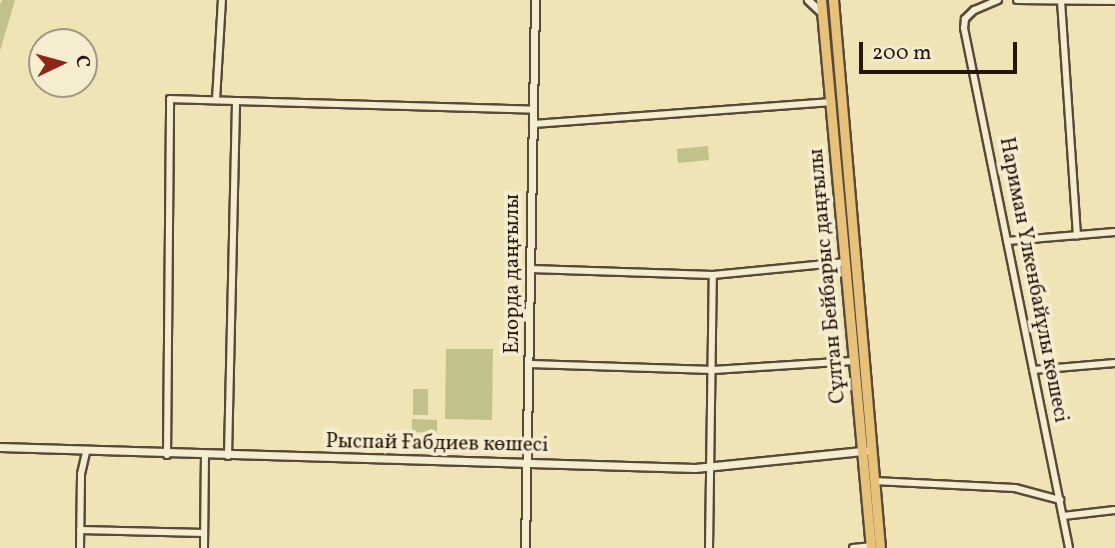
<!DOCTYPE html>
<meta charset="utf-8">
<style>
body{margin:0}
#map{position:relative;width:1115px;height:548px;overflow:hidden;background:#f0e4b6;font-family:Vollkorn,serif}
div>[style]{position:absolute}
.green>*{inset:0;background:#c1c289}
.roads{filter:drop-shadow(2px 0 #584a38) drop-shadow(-2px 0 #584a38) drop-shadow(0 2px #584a38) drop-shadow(0 -2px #584a38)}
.minor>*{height:6px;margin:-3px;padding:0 3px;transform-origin:3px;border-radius:3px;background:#f5edd0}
.tertiary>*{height:7px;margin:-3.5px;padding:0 3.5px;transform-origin:3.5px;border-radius:3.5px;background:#f5edd0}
.primary>*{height:9px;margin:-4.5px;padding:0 4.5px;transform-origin:4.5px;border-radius:4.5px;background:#e8c27b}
span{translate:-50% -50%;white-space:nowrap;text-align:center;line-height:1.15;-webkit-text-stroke:7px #f5edd0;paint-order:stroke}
.street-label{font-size:21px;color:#26160e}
.north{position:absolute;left:28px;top:28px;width:70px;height:70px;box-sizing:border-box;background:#f5edd0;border:2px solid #a29782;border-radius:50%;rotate:85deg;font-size:19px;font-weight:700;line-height:28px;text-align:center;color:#26160e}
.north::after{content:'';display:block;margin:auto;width:24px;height:32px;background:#8f2418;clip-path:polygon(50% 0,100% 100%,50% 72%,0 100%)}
.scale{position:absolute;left:859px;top:42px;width:158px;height:32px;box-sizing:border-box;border:4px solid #26160e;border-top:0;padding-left:9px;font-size:21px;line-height:24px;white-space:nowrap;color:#26160e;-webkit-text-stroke:5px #f5edd0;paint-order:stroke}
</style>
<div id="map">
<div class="green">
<div style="clip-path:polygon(2px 0,15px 0,0 51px,0 4px)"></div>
<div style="clip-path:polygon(708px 146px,709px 160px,678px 163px,677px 149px)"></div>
<div style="clip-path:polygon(446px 349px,493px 349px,492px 420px,445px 419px)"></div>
<div style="clip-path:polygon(413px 389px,428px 389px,428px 415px,413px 415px)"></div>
<div style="clip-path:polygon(412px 419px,437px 420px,437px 433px,412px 432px)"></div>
</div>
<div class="roads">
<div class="minor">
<div style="left:998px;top:0;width:26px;rotate:157deg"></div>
<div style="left:974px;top:10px;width:13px;rotate:135deg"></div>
<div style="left:965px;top:19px;width:9px;rotate:96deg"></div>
<div style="left:964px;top:28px;width:530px;rotate:78.58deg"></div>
<div style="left:1017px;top:0;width:98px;rotate:0.6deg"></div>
<div style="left:1061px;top:1px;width:235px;rotate:86.1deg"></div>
<div style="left:216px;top:100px;width:100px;rotate:-86.6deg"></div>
<div style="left:533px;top:124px;width:300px;rotate:-4.2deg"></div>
<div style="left:1007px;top:241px;width:108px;rotate:-4.8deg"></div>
<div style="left:531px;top:269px;width:182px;rotate:1.9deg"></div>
<div style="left:713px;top:275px;width:134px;rotate:-5.6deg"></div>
<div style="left:530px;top:364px;width:183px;rotate:1.9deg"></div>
<div style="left:713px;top:370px;width:140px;rotate:-3.7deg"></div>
<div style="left:1033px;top:370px;width:82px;rotate:-4.9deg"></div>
<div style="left:167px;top:455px;width:356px;rotate:-89.5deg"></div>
<div style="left:170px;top:99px;width:363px;rotate:1.7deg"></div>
<div style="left:228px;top:456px;width:355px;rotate:-88.7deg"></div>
<div style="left:874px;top:481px;width:141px;rotate:2.8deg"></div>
<div style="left:1015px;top:488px;width:47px;rotate:14.9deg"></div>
<div style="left:1063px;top:516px;width:52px;rotate:-6.6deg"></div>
<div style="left:80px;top:530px;width:124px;rotate:1.4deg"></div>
<div style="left:80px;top:548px;width:74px;rotate:-89.2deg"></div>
<div style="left:81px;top:474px;width:23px;rotate:-77deg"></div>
<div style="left:204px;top:548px;width:92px;rotate:-89.4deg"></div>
<div style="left:709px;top:548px;width:273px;rotate:-89.2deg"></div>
<div style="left:853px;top:548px;width:18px;rotate:-6deg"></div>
</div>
<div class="tertiary">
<div style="left:808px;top:0;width:19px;rotate:43deg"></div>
<div style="left:0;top:447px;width:695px;rotate:1.73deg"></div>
<div style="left:695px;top:468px;width:178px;rotate:-5.8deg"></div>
<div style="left:525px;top:548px;width:548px;rotate:-88.95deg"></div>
</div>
<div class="primary">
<div style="left:821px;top:0;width:550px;rotate:84.79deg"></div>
<div style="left:833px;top:0;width:550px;rotate:85.1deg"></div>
</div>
</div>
<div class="street-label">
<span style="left:513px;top:274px;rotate:-90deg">Елорда даңғылы</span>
<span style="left:828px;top:276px;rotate:-95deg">Сұлтан Бейбарыс даңғылы</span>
<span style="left:1033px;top:280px;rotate:79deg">Нариман Үлкенбайұлы көшесі</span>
<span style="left:437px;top:444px;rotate:1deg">Рыспай Ғабдиев көшесі</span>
</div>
<div class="north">С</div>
<div class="scale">200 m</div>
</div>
